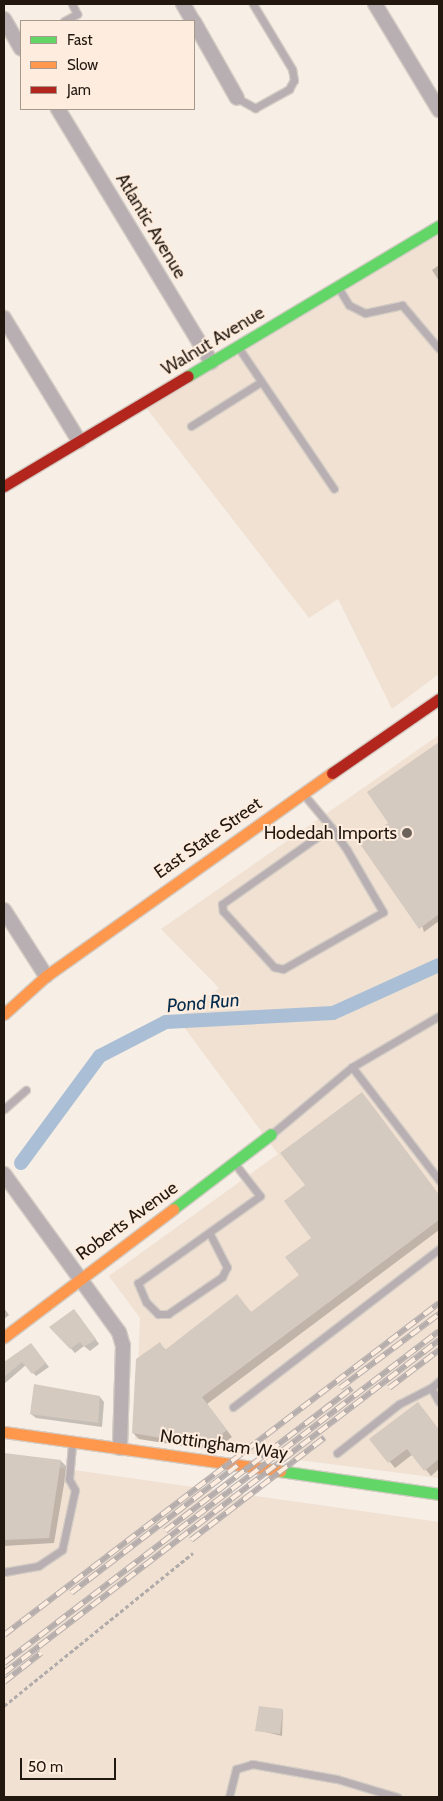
<!DOCTYPE html>
<style>
body{margin:0}
#map{position:relative;width:443px;height:1801px;overflow:hidden;background:#f7eee5;font-family:Cabin,sans-serif}
div>[style]{position:absolute}
.built>*{inset:0;background:#f0e1d3}
.shadow>*{inset:0;background:#0003}
.canal>*{height:14px;margin:-7px;padding:0 7px;transform-origin:7px;border-radius:7px;background:#aabfd5}
.building>*{inset:0;background:#d5cac0}
.path>*{height:2.5px;margin-top:-1.25px;transform-origin:0;background:repeating-linear-gradient(90deg,#b1acaa 0 4px,transparent 0 6.5px)}
.roads{filter:drop-shadow(1px 0 #d3ccc4) drop-shadow(-1px 0 #d3ccc4) drop-shadow(0 1px #d3ccc4) drop-shadow(0 -1px #d3ccc4)}
.lane>*{height:7px;margin:-3.5px;padding:0 3.5px;transform-origin:3.5px;border-radius:3.5px;background:#b7afb2}
.street>*{height:14px;margin:-7px;padding:0 7px;transform-origin:7px;border-radius:7px;background:#b7afb2}
.fast>*{height:11px;margin:-5.5px;padding:0 5.5px;transform-origin:5.5px;border-radius:5.5px;background:#63d668}
.slow>*{height:11px;margin:-5.5px;padding:0 5.5px;transform-origin:5.5px;border-radius:5.5px;background:#ff974d}
.jam>*{height:11px;margin:-5.5px;padding:0 5.5px;transform-origin:5.5px;border-radius:5.5px;background:#b3261e}
.rail>*{height:5.5px;margin-top:-2.75px;transform-origin:0;background:repeating-linear-gradient(90deg,#feedde 0 11px,#b6aeac 0 22px);box-sizing:border-box;border-block:1px solid #b6aeac}
.dots>*{width:14px;height:14px;translate:-50% -50%;box-sizing:border-box;border:2px solid #feedde;border-radius:50%}
span{translate:-50% -50%;white-space:nowrap;text-align:center;line-height:1.15;-webkit-text-stroke:4px #feedde;paint-order:stroke}
.street-label{font-size:18px;color:#22180f}
.poi-label{font-size:18px;color:#22180f}
.right{translate:-100% -50%;text-align:right}
.water-label{font-size:19px;color:#042c4e;font-style:italic}
.frame{position:absolute;inset:0;border:5px solid #22180f;pointer-events:none}
.legend{position:absolute;left:20px;top:20px;width:175px;height:90px;box-sizing:border-box;background:#feedde;border:1px solid #a6988b;margin:0;padding:6px 9px;list-style:none;font-size:15px;color:#22180f}
.legend li{display:flex;align-items:center;gap:10px;height:25px}
.legend b{width:25px;border:1px solid #a6988b}
.scale{position:absolute;left:20px;top:1758px;width:96px;height:22px;box-sizing:border-box;border:2px solid #22180f;border-top:0;padding-left:6px;font-size:15px;line-height:18px;white-space:nowrap;color:#22180f;-webkit-text-stroke:4px #feedde;paint-order:stroke}
</style>
<div id="map">
<div class="built">
<div style="clip-path:polygon(439px 227px,439px 674px,392px 709px,338px 599px,309px 618px,144px 405px)"></div>
<div style="clip-path:polygon(439px 735px,439px 1478px,135px 1439px,140px 1318px,109px 1276px,278px 1154px,178px 1019px,219px 988px,161px 929px)"></div>
<div style="clip-path:polygon(4px 1460px,439px 1522px,439px 1797px,4px 1797px)"></div>
</div>
<div class="shadow">
<div style="clip-path:polygon(439px 265px,439px 281px,432px 270px)"></div>
<div style="clip-path:polygon(439px 743px,439px 921px,424px 932px,390px 824px,368px 792px)"></div>
<div style="clip-path:polygon(367px 1099px,439px 1195px,439px 1230px,207px 1404px,232px 1437px,213px 1451px,139px 1439px,133px 1433px,160px 1344px,166px 1350px,237px 1296px,252px 1313px,301px 1275px,312px 1238px,306px 1185px)"></div>
<div style="clip-path:polygon(4px 1308px,9px 1315px,4px 1319px)"></div>
<div style="clip-path:polygon(78px 1315px,99px 1344px,90px 1351px,84px 1346px,75px 1353px,51px 1327px)"></div>
<div style="clip-path:polygon(31px 1344px,49px 1367px,36px 1376px,26px 1365px,4px 1384px,4px 1365px)"></div>
<div style="clip-path:polygon(100px 1397px,104px 1402px,102px 1427px,36px 1418px,31px 1414px)"></div>
<div style="clip-path:polygon(423px 1409px,439px 1430px,439px 1469px,431px 1476px,413px 1454px,395px 1468px,371px 1439px)"></div>
<div style="clip-path:polygon(4px 1454px,61px 1461px,67px 1467px,54px 1543px,4px 1546px)"></div>
<div style="clip-path:polygon(283px 1710px,282px 1736px,257px 1730px)"></div>
</div>
<div class="canal">
<div style="left:21px;top:1163px;width:133px;rotate:-53.6deg"></div>
<div style="left:100px;top:1056px;width:74px;rotate:-27.3deg"></div>
<div style="left:166px;top:1022px;width:167px;rotate:-3.1deg"></div>
<div style="left:333px;top:1013px;width:116px;rotate:-24.4deg"></div>
</div>
<div class="building">
<div style="clip-path:polygon(439px 742px,439px 914px,419px 929px,360px 844px,388px 823px,367px 792px)"></div>
<div style="clip-path:polygon(362px 1092px,439px 1195px,439px 1220px,202px 1397px,227px 1430px,207px 1446px,132px 1433px,136px 1359px,160px 1342px,165px 1350px,237px 1294px,251px 1312px,299px 1275px,285px 1257px,311px 1238px,284px 1201px,305px 1185px,280px 1153px)"></div>
<div style="clip-path:polygon(74px 1309px,96px 1339px,84px 1347px,80px 1342px,70px 1349px,49px 1327px)"></div>
<div style="clip-path:polygon(31px 1343px,46px 1363px,32px 1374px,22px 1362px,4px 1377px,4px 1362px)"></div>
<div style="clip-path:polygon(34px 1384px,100px 1396px,98px 1423px,30px 1414px)"></div>
<div style="clip-path:polygon(418px 1402px,439px 1430px,439px 1459px,424px 1471px,407px 1449px,388px 1463px,369px 1439px)"></div>
<div style="clip-path:polygon(4px 1453px,61px 1460px,49px 1538px,4px 1540px)"></div>
<div style="clip-path:polygon(259px 1706px,283px 1709px,280px 1734px,255px 1731px)"></div>
</div>
<div class="path">
<div style="left:4px;top:1706px;width:243px;rotate:-39deg"></div>
</div>
<div class="roads">
<div class="lane">
<div style="left:64px;top:21px;width:15px;rotate:-28deg"></div>
<div style="left:77px;top:14px;width:11px;rotate:-117deg"></div>
<div style="left:237px;top:98px;width:21px;rotate:29deg"></div>
<div style="left:255px;top:108px;width:39px;rotate:-29deg"></div>
<div style="left:289px;top:89px;width:10px;rotate:-61deg"></div>
<div style="left:294px;top:80px;width:11px;rotate:-100deg"></div>
<div style="left:292px;top:69px;width:76px;rotate:-121deg"></div>
<div style="left:338px;top:287px;width:21px;rotate:59deg"></div>
<div style="left:349px;top:305px;width:18px;rotate:27deg"></div>
<div style="left:365px;top:313px;width:38px;rotate:-12deg"></div>
<div style="left:402px;top:305px;width:57px;rotate:49.9deg"></div>
<div style="left:238px;top:347px;width:171px;rotate:55.9deg"></div>
<div style="left:191px;top:426px;width:83px;rotate:-32.2deg"></div>
<div style="left:305px;top:796px;width:40px;rotate:50deg"></div>
<div style="left:331px;top:827px;width:28px;rotate:55deg"></div>
<div style="left:347px;top:850px;width:72px;rotate:59.9deg"></div>
<div style="left:383px;top:912px;width:115px;rotate:150.3deg"></div>
<div style="left:283px;top:969px;width:9px;rotate:-167deg"></div>
<div style="left:274px;top:967px;width:76px;rotate:-132.3deg"></div>
<div style="left:223px;top:911px;width:7px;rotate:-98deg"></div>
<div style="left:222px;top:904px;width:133px;rotate:-35.2deg"></div>
<div style="left:352px;top:1067px;width:143px;rotate:52.4deg"></div>
<div style="left:4px;top:1109px;width:29px;rotate:-41deg"></div>
<div style="left:273px;top:1133px;width:103px;rotate:-39.9deg"></div>
<div style="left:352px;top:1067px;width:101px;rotate:-30.4deg"></div>
<div style="left:210px;top:1234px;width:37px;rotate:63deg"></div>
<div style="left:227px;top:1267px;width:11px;rotate:117deg"></div>
<div style="left:222px;top:1277px;width:65px;rotate:145.6deg"></div>
<div style="left:168px;top:1314px;width:10px;rotate:180deg"></div>
<div style="left:158px;top:1314px;width:17px;rotate:-135deg"></div>
<div style="left:146px;top:1302px;width:21px;rotate:-113deg"></div>
<div style="left:138px;top:1283px;width:150px;rotate:-35.5deg"></div>
<div style="left:260px;top:1196px;width:41px;rotate:-128deg"></div>
<div style="left:431px;top:1388px;width:11px;rotate:-41deg"></div>
<div style="left:233px;top:1407px;width:260px;rotate:-37.5deg"></div>
<div style="left:337px;top:1453px;width:79px;rotate:-38.3deg"></div>
<div style="left:399px;top:1404px;width:36px;rotate:-27deg"></div>
<div style="left:431px;top:1388px;width:16px;rotate:60deg"></div>
<div style="left:4px;top:1572px;width:35px;rotate:-10deg"></div>
<div style="left:38px;top:1566px;width:29px;rotate:-34deg"></div>
<div style="left:62px;top:1550px;width:61px;rotate:-77.8deg"></div>
<div style="left:75px;top:1490px;width:13px;rotate:-119deg"></div>
<div style="left:69px;top:1479px;width:36px;rotate:-85deg"></div>
<div style="left:229px;top:1797px;width:29px;rotate:-76deg"></div>
<div style="left:236px;top:1769px;width:17px;rotate:-17deg"></div>
<div style="left:252px;top:1764px;width:86px;rotate:10deg"></div>
<div style="left:337px;top:1779px;width:63px;rotate:16.7deg"></div>
</div>
<div class="street">
<div style="left:183px;top:4px;width:20px;rotate:60deg"></div>
<div style="left:375px;top:4px;width:124px;rotate:58.9deg"></div>
<div style="left:4px;top:19px;width:34px;rotate:60deg"></div>
<div style="left:194px;top:22px;width:87px;rotate:60.5deg"></div>
<div style="left:58px;top:109px;width:296px;rotate:58.8deg"></div>
<div style="left:4px;top:318px;width:144px;rotate:58.6deg"></div>
<div style="left:4px;top:910px;width:78px;rotate:57.5deg"></div>
<div style="left:4px;top:1174px;width:195px;rotate:54deg"></div>
<div style="left:119px;top:1332px;width:15px;rotate:74deg"></div>
<div style="left:123px;top:1346px;width:102px;rotate:91.7deg"></div>
</div>
<div class="fast">
<div style="left:188px;top:376px;width:292px;rotate:-30.9deg"></div>
<div style="left:173px;top:1209px;width:123px;rotate:-37.4deg"></div>
<div style="left:280px;top:1471px;width:161px;rotate:8.2deg"></div>
</div>
<div class="slow">
<div style="left:4px;top:1014px;width:57px;rotate:-42.1deg"></div>
<div style="left:46px;top:976px;width:351px;rotate:-35.4deg"></div>
<div style="left:4px;top:1337px;width:212px;rotate:-37.1deg"></div>
<div style="left:4px;top:1432px;width:279px;rotate:8deg"></div>
</div>
<div class="jam">
<div style="left:4px;top:486px;width:214px;rotate:-30.9deg"></div>
<div style="left:332px;top:773px;width:130px;rotate:-34.7deg"></div>
</div>
</div>
<div class="rail">
<div style="left:340px;top:1388px;width:124px;rotate:-36.8deg"></div>
<div style="left:389px;top:1388px;width:63px;rotate:-37.2deg"></div>
<div style="left:165px;top:1531px;width:235px;rotate:-37.4deg"></div>
<div style="left:191px;top:1540px;width:168px;rotate:-37.5deg"></div>
<div style="left:71px;top:1593px;width:210px;rotate:-37.5deg"></div>
<div style="left:4px;top:1635px;width:547px;rotate:-37.35deg"></div>
<div style="left:4px;top:1663px;width:547px;rotate:-37.35deg"></div>
<div style="left:4px;top:1673px;width:548px;rotate:-37.43deg"></div>
<div style="left:4px;top:1682px;width:47px;rotate:-38.1deg"></div>
</div>
<div class="dots">
<div style="left:407px;top:833px;background:#6d635a"></div>
</div>
<div class="street-label">
<span style="left:151px;top:226px;rotate:59deg">Atlantic Avenue</span>
<span style="left:213px;top:341px;rotate:-31deg">Walnut Avenue</span>
<span style="left:208px;top:838px;rotate:-35deg">East State Street</span>
<span style="left:127px;top:1221px;rotate:-36deg">Roberts Avenue</span>
<span style="left:224px;top:1445px;rotate:8deg">Nottingham Way</span>
</div>
<div class="poi-label">
<span class="right" style="left:397px;top:833px">Hodedah Imports</span>
</div>
<div class="water-label">
<span style="left:203px;top:1003px;rotate:-5deg">Pond Run</span>
</div>
<div class="frame"></div>
<ul class="legend">
<li><b style="height:6px;background:#63d668"></b>Fast</li>
<li><b style="height:6px;background:#ff974d"></b>Slow</li>
<li><b style="height:6px;background:#b3261e"></b>Jam</li>
</ul>
<div class="scale">50 m</div>
</div>
